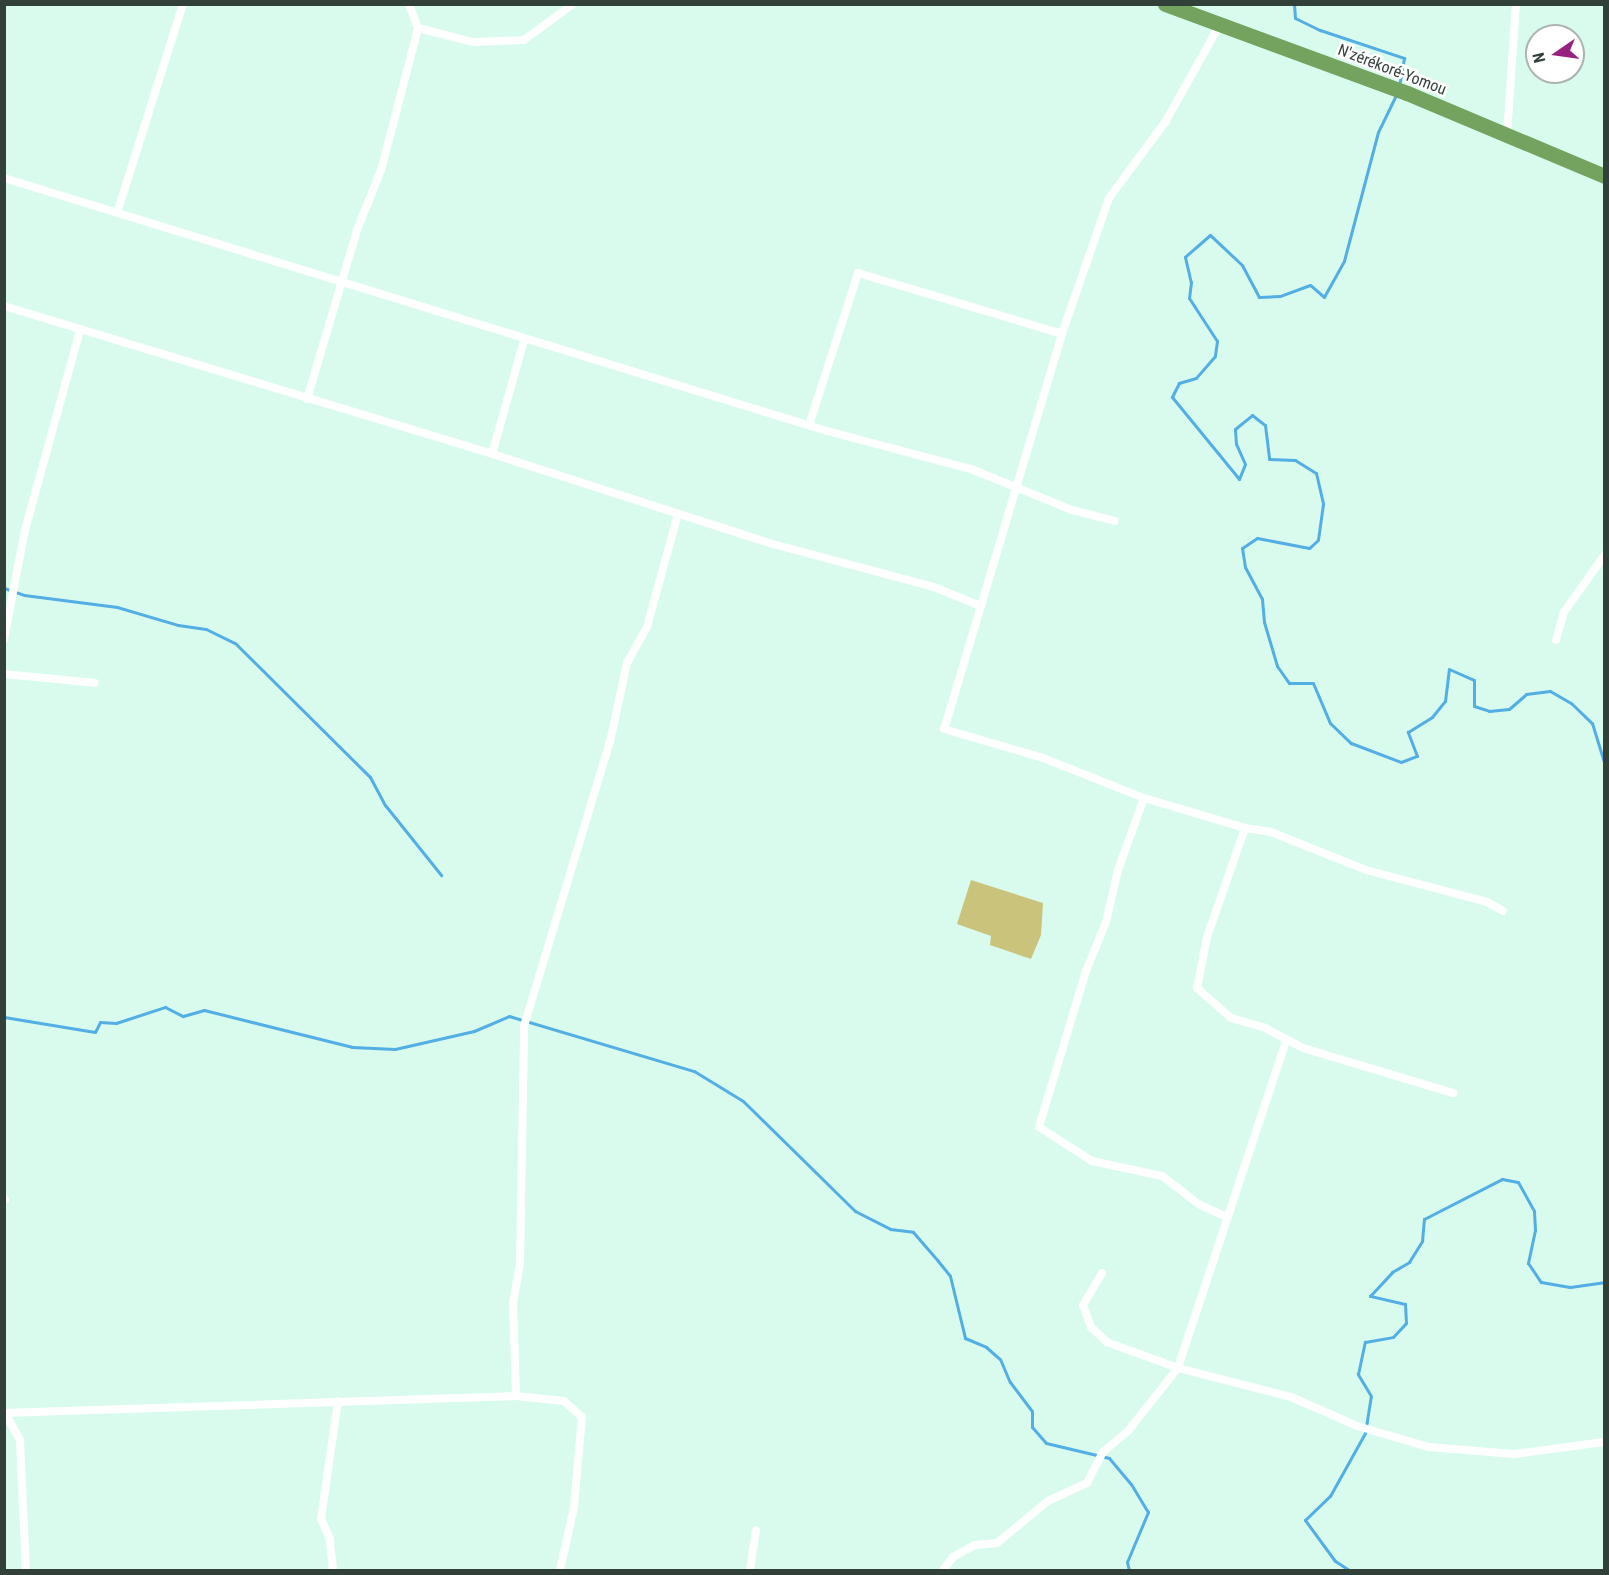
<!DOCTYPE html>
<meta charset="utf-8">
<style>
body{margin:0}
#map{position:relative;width:1609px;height:1575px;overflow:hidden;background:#d8fbee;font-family:"Roboto Condensed",sans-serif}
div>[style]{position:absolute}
.green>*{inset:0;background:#cac37c}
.stream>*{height:3px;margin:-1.5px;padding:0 1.5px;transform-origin:1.5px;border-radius:1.5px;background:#53aee4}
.street>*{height:8px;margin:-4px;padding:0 4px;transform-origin:4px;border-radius:4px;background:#fff}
.highway>*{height:15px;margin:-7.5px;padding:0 7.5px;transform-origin:7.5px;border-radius:7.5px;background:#74a35f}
span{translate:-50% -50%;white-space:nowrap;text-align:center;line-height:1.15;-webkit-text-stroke:5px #fff;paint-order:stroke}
.street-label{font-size:16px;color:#32403a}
.frame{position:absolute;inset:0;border:6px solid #32403a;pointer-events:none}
.north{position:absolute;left:1525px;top:24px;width:60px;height:60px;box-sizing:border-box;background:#fff;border:2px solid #adb3b0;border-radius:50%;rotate:257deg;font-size:16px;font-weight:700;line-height:24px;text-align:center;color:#32403a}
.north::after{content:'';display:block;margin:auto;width:21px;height:27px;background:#96217f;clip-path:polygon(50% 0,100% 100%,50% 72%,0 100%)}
</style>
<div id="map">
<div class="green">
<div style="clip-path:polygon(971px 880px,1043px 903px,1041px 935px,1031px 959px,990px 945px,991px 936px,957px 924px)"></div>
</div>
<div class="stream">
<div style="left:1294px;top:4px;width:14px;rotate:86deg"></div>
<div style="left:1295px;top:18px;width:28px;rotate:26deg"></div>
<div style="left:1320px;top:30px;width:89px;rotate:18.4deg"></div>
<div style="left:1404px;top:58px;width:27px;rotate:100deg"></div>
<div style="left:1396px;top:95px;width:41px;rotate:115.9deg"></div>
<div style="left:1378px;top:132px;width:133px;rotate:104.8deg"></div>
<div style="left:1344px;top:261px;width:41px;rotate:119.1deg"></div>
<div style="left:1324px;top:297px;width:18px;rotate:-139deg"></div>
<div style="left:1310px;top:285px;width:33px;rotate:160deg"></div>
<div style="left:1279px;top:296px;width:20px;rotate:177deg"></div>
<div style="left:1259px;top:297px;width:36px;rotate:-118deg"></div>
<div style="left:1242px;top:265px;width:44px;rotate:-136.8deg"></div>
<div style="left:1210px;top:235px;width:33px;rotate:139deg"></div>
<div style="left:1185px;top:257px;width:26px;rotate:77deg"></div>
<div style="left:1191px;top:282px;width:16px;rotate:97deg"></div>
<div style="left:1189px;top:298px;width:51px;rotate:56.9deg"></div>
<div style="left:1217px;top:341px;width:15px;rotate:98deg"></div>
<div style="left:1215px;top:356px;width:29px;rotate:131deg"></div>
<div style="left:1196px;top:378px;width:18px;rotate:164deg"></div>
<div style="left:1179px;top:383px;width:16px;rotate:117deg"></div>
<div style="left:1172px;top:397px;width:106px;rotate:50.7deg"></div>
<div style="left:1239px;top:479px;width:16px;rotate:-68deg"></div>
<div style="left:1245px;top:464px;width:22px;rotate:-114deg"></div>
<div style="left:1236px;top:444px;width:15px;rotate:-94deg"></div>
<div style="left:1235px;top:429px;width:22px;rotate:-39deg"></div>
<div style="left:1252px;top:415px;width:16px;rotate:38deg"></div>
<div style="left:1265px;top:425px;width:34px;rotate:83deg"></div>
<div style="left:1269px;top:459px;width:26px;rotate:2deg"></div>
<div style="left:1295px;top:460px;width:25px;rotate:32deg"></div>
<div style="left:1316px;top:473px;width:32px;rotate:77deg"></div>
<div style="left:1323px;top:504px;width:36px;rotate:98deg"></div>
<div style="left:1318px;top:540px;width:12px;rotate:138deg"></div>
<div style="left:1309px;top:548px;width:53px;rotate:-169.1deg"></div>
<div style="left:1257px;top:538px;width:18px;rotate:146deg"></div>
<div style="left:1242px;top:548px;width:19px;rotate:81deg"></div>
<div style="left:1245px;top:567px;width:36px;rotate:62deg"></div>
<div style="left:1262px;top:599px;width:23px;rotate:85deg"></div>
<div style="left:1264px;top:622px;width:46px;rotate:73.5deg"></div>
<div style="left:1277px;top:666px;width:21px;rotate:55deg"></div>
<div style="left:1289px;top:683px;width:24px"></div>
<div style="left:1313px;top:683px;width:43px;rotate:67deg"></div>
<div style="left:1330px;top:723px;width:29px;rotate:44deg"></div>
<div style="left:1351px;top:743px;width:53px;rotate:20.8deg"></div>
<div style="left:1401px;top:762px;width:17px;rotate:-21deg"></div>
<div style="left:1417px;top:756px;width:26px;rotate:-111deg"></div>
<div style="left:1408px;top:732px;width:28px;rotate:-32deg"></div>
<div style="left:1432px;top:717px;width:21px;rotate:-51deg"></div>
<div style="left:1445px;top:701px;width:32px;rotate:-83deg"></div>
<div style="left:1449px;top:669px;width:27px;rotate:24deg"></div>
<div style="left:1474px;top:680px;width:26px;rotate:90deg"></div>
<div style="left:1474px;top:706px;width:16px;rotate:18deg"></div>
<div style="left:1489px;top:711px;width:20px;rotate:-6deg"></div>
<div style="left:1509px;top:709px;width:23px;rotate:-41deg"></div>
<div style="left:1526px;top:694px;width:24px;rotate:-7deg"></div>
<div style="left:1550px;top:691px;width:24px;rotate:30deg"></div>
<div style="left:1571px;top:703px;width:29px;rotate:44deg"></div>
<div style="left:1592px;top:723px;width:41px;rotate:72.9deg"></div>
<div style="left:4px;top:588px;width:21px;rotate:19deg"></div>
<div style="left:24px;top:595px;width:94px;rotate:7.4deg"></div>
<div style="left:117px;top:607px;width:64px;rotate:16.4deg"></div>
<div style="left:178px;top:625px;width:28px;rotate:8deg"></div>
<div style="left:206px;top:629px;width:32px;rotate:26deg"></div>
<div style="left:235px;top:643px;width:190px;rotate:44.8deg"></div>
<div style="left:370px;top:777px;width:32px;rotate:62deg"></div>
<div style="left:385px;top:805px;width:90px;rotate:51.3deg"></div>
<div style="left:4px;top:1017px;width:92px;rotate:9.4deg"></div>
<div style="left:95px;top:1032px;width:11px;rotate:-63deg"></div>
<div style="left:100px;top:1022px;width:16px;rotate:4deg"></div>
<div style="left:116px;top:1023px;width:52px;rotate:-18.1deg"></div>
<div style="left:165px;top:1007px;width:20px;rotate:27deg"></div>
<div style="left:183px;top:1016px;width:22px;rotate:-16deg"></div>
<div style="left:204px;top:1010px;width:153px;rotate:14deg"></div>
<div style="left:352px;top:1047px;width:43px;rotate:2.7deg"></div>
<div style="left:395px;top:1049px;width:81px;rotate:-12.8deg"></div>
<div style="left:474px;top:1031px;width:38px;rotate:-23deg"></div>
<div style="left:509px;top:1016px;width:193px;rotate:16.6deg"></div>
<div style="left:694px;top:1071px;width:57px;rotate:31.5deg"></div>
<div style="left:743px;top:1101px;width:157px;rotate:44.5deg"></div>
<div style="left:855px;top:1211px;width:39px;rotate:27deg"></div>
<div style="left:890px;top:1229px;width:23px;rotate:7deg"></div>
<div style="left:913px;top:1232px;width:38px;rotate:49deg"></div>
<div style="left:938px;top:1261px;width:19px;rotate:51deg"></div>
<div style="left:950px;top:1276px;width:64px;rotate:76.4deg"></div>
<div style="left:965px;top:1338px;width:23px;rotate:23deg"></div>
<div style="left:986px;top:1347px;width:18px;rotate:41deg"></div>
<div style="left:1000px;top:1359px;width:25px;rotate:67deg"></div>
<div style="left:1010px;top:1382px;width:36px;rotate:53deg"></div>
<div style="left:1032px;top:1411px;width:16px;rotate:90deg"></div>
<div style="left:1032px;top:1427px;width:21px;rotate:49deg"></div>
<div style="left:1046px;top:1443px;width:65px;rotate:13.4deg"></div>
<div style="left:1109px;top:1458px;width:34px;rotate:50deg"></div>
<div style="left:1131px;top:1484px;width:33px;rotate:59deg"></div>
<div style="left:1148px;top:1512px;width:54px;rotate:112.8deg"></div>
<div style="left:1127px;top:1562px;width:8px;rotate:76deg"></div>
<div style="left:1349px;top:1570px;width:17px;rotate:-147deg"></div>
<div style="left:1335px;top:1561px;width:51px;rotate:-126.2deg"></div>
<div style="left:1305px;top:1520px;width:35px;rotate:-44deg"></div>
<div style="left:1330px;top:1496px;width:72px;rotate:-60.9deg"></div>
<div style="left:1365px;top:1433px;width:37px;rotate:-81deg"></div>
<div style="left:1371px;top:1396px;width:26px;rotate:-121deg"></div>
<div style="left:1358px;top:1374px;width:33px;rotate:-78deg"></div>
<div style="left:1365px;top:1342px;width:28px;rotate:-10deg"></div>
<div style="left:1393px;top:1337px;width:19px;rotate:-47deg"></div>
<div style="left:1406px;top:1323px;width:19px;rotate:-93deg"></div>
<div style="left:1405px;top:1304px;width:36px;rotate:-167deg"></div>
<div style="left:1370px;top:1296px;width:33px;rotate:-47deg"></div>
<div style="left:1392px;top:1272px;width:20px;rotate:-30deg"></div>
<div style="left:1409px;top:1262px;width:25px;rotate:-58deg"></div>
<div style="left:1422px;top:1241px;width:22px;rotate:-85deg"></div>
<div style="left:1424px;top:1219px;width:88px;rotate:-27.1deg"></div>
<div style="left:1502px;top:1179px;width:16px;rotate:11deg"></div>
<div style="left:1518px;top:1182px;width:33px;rotate:61deg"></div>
<div style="left:1534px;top:1211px;width:19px;rotate:87deg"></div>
<div style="left:1535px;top:1230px;width:34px;rotate:102deg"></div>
<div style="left:1528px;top:1263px;width:23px;rotate:56deg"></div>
<div style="left:1541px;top:1282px;width:29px;rotate:10deg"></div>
<div style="left:1570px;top:1287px;width:34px;rotate:-8deg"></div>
</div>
<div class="street">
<div style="left:1219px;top:26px;width:109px;rotate:119.2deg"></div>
<div style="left:1166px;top:121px;width:96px;rotate:126.5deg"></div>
<div style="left:1109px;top:198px;width:144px;rotate:109.1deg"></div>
<div style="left:1062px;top:334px;width:412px;rotate:106.6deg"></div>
<div style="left:944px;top:729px;width:103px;rotate:16.3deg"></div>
<div style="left:1043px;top:758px;width:109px;rotate:21.6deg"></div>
<div style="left:1144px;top:798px;width:105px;rotate:16.5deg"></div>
<div style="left:1245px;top:828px;width:26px;rotate:9deg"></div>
<div style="left:1271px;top:832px;width:102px;rotate:21.8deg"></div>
<div style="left:1366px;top:870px;width:125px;rotate:14.8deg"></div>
<div style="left:1487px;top:902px;width:18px;rotate:29deg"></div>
<div style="left:418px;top:28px;width:57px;rotate:14.3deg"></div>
<div style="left:473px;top:42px;width:51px;rotate:-2.2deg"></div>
<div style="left:524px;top:40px;width:61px;rotate:-36.3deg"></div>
<div style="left:1507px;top:135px;width:131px;rotate:-86.1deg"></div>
<div style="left:4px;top:178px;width:861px;rotate:17.09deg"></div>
<div style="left:827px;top:431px;width:149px;rotate:14.8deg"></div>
<div style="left:971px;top:469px;width:109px;rotate:22.1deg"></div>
<div style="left:1072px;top:510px;width:44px;rotate:14.3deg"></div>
<div style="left:118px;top:210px;width:216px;rotate:-72.5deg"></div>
<div style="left:4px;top:306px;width:500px;rotate:16.84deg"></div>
<div style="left:483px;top:451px;width:305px;rotate:17.8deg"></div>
<div style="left:773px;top:544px;width:167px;rotate:15deg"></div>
<div style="left:934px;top:587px;width:50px;rotate:22.4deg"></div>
<div style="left:307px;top:399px;width:176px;rotate:-73.5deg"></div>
<div style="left:357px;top:230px;width:65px;rotate:-68.2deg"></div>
<div style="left:381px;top:170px;width:55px;rotate:-75.2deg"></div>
<div style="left:395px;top:117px;width:92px;rotate:-75.5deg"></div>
<div style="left:418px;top:28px;width:26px;rotate:-111deg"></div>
<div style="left:809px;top:425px;width:160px;rotate:-72.1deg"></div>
<div style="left:858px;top:273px;width:213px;rotate:16.6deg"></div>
<div style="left:492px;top:454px;width:118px;rotate:-74.3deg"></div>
<div style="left:4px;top:639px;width:111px;rotate:-79.1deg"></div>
<div style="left:25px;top:530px;width:207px;rotate:-74.6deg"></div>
<div style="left:1556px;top:640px;width:29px;rotate:-74deg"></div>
<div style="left:1564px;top:612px;width:69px;rotate:-54.5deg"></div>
<div style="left:4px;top:674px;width:91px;rotate:5.6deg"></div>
<div style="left:1144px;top:798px;width:77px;rotate:109.9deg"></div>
<div style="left:1118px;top:870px;width:53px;rotate:103deg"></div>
<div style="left:1106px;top:922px;width:53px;rotate:112.2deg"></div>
<div style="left:1086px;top:971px;width:163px;rotate:106.8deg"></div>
<div style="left:1039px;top:1127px;width:63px;rotate:32.7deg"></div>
<div style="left:1092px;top:1161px;width:72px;rotate:12.1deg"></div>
<div style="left:1162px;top:1176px;width:48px;rotate:37.3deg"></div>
<div style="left:1200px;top:1205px;width:27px;rotate:24deg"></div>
<div style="left:1245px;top:828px;width:115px;rotate:109.2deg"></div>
<div style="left:1207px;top:937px;width:52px;rotate:101.1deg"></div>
<div style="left:1197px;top:988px;width:45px;rotate:41.4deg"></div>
<div style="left:1231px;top:1018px;width:35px;rotate:16deg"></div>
<div style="left:1265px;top:1028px;width:43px;rotate:27.8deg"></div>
<div style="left:1303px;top:1048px;width:157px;rotate:16.7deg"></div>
<div style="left:1286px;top:1041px;width:344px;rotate:108.3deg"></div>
<div style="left:1178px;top:1368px;width:117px;rotate:14.4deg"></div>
<div style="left:1291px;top:1397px;width:72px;rotate:23.7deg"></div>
<div style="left:1357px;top:1426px;width:75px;rotate:16.3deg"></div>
<div style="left:1429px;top:1447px;width:85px;rotate:4.7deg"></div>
<div style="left:1514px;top:1454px;width:91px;rotate:-7.6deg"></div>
<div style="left:4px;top:1198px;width:2px;rotate:63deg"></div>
<div style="left:516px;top:1396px;width:93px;rotate:-91.8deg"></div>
<div style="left:513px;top:1303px;width:40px;rotate:-80deg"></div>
<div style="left:520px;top:1264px;width:238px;rotate:-89deg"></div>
<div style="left:524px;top:1026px;width:297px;rotate:-73.2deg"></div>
<div style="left:610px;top:742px;width:81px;rotate:-77.9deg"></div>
<div style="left:627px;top:663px;width:41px;rotate:-60.9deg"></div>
<div style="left:647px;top:627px;width:117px;rotate:-74.7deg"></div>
<div style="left:4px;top:1413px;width:512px;rotate:-1.9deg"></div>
<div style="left:516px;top:1396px;width:48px;rotate:5.9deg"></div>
<div style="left:564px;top:1401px;width:24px;rotate:42deg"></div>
<div style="left:582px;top:1417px;width:90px;rotate:95.1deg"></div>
<div style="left:574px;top:1507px;width:65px;rotate:102.5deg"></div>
<div style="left:5px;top:1413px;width:31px;rotate:61deg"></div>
<div style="left:20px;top:1440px;width:130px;rotate:87.4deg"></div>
<div style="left:333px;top:1570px;width:31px;rotate:-96deg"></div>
<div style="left:330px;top:1539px;width:22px;rotate:-114deg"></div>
<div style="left:321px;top:1519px;width:119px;rotate:-81.8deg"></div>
<div style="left:750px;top:1570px;width:40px;rotate:-81.5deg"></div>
<div style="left:943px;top:1570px;width:16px;rotate:-52deg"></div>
<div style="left:953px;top:1557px;width:25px;rotate:-29deg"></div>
<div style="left:975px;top:1545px;width:22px;rotate:-5deg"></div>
<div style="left:997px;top:1543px;width:66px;rotate:-39.5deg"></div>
<div style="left:1048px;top:1501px;width:43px;rotate:-24.8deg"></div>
<div style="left:1087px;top:1483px;width:35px;rotate:-63deg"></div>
<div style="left:1103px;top:1452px;width:33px;rotate:-40deg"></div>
<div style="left:1128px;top:1431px;width:80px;rotate:-51.6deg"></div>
<div style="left:1178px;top:1368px;width:76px;rotate:-159.9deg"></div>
<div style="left:1107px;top:1342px;width:22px;rotate:-137deg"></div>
<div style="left:1091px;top:1327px;width:23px;rotate:-110deg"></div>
<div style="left:1083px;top:1305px;width:37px;rotate:-59deg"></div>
</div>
<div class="highway">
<div style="left:1165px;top:4px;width:258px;rotate:20.2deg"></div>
<div style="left:1407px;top:93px;width:214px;rotate:22.8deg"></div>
</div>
<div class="street-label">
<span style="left:1392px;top:70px;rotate:21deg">N'zérékoré-Yomou</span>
</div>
<div class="frame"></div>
<div class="north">N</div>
</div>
